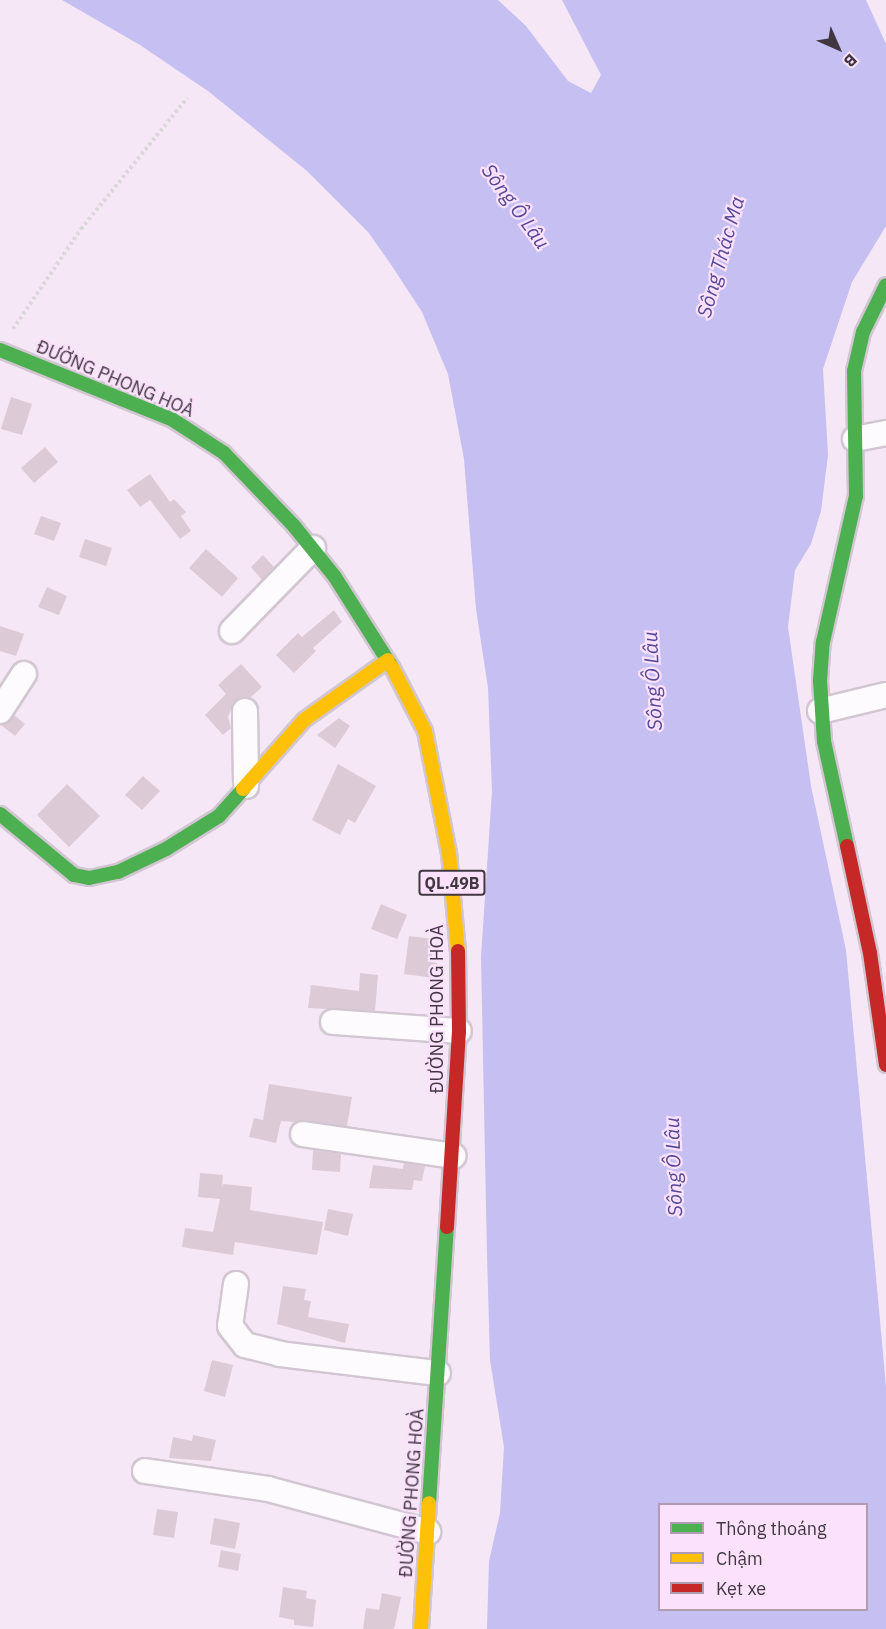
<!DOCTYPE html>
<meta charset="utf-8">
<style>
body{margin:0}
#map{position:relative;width:886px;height:1629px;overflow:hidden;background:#f5e7f5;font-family:"IBM Plex Sans",sans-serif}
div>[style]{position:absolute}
.water>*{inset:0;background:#c5bff2}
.building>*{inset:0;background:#ddcad7}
.path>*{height:4px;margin-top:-2px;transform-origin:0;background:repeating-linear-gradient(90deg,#dbd7db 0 3px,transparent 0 6px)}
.roads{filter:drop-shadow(2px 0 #d1c6d1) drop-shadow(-2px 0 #d1c6d1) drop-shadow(0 2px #d1c6d1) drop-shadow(0 -2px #d1c6d1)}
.street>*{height:24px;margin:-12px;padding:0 12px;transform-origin:12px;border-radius:12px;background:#fefbfe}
.fast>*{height:14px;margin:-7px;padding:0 7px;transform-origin:7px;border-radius:7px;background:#4caf50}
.slow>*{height:14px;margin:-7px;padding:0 7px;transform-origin:7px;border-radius:7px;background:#ffc107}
.jam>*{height:14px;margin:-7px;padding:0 7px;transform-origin:7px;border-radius:7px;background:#c62828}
span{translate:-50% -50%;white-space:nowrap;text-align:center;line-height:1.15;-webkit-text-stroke:4.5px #fbe1fb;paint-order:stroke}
.shield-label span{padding:2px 4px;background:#fbe1fb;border:2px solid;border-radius:4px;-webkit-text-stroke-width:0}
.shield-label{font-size:16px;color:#413741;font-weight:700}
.street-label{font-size:18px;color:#413741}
.water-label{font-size:20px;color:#534999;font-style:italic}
.legend{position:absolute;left:658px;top:1503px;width:210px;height:108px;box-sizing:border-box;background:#fbe1fb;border:2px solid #b19db1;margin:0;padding:8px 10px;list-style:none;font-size:18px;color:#413741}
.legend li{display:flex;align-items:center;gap:12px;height:30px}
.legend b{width:30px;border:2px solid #b19db1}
.north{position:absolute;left:808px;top:18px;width:60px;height:60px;-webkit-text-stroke:4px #fbe1fb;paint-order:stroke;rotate:135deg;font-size:16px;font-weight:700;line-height:24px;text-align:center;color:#413741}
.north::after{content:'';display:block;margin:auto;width:21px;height:27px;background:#413741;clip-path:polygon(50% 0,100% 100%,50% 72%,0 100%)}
</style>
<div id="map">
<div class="water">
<div style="clip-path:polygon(evenodd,62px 0,498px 0,526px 26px,568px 81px,591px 93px,601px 75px,562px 0,866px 0,886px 44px,886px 226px,852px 282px,823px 369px,828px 455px,821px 511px,811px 544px,795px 570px,788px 627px,811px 786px,846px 950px,886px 1386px,886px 1629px,487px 1629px,489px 1561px,500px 1513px,504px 1447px,490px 1360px,487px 1255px,481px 957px,492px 791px,488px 688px,476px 609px,464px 459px,448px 374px,422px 312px,390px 263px,368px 232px,307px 171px,208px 91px,140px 45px,62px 0,660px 1504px,866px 1504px,866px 1610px,660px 1610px,660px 1504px)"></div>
</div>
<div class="building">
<div style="clip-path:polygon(11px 397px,32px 404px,22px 435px,1px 429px)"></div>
<div style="clip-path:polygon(45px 447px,58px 462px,34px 483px,21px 468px)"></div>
<div style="clip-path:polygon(150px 474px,170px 502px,174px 499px,186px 512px,181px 516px,191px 531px,180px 539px,150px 500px,140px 507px,127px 490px)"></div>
<div style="clip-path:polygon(41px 516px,61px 523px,54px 541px,34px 534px)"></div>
<div style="clip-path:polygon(85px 539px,112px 548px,106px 566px,79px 557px)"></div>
<div style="clip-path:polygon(206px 549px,238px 578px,222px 597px,189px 568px)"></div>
<div style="clip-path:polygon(263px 555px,274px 567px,262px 580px,251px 567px)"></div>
<div style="clip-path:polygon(47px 587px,67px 596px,59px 615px,38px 607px)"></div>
<div style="clip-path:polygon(334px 610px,342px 622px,313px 648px,316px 651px,294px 673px,276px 655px,298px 633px,302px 637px)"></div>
<div style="clip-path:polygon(0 626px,24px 634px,16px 656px,0 651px)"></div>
<div style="clip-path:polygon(241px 664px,262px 687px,250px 698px,238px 699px,233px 704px,228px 717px,231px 728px,223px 735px,205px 715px,226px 694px,218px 685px)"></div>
<div style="clip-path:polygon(14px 715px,25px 724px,15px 736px,1px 725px)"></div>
<div style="clip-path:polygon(339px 718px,350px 726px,335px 748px,317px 735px)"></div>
<div style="clip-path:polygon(338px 764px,376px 786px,355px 823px,348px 819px,340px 835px,312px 820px)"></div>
<div style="clip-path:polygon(143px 776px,160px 791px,142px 810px,125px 795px)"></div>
<div style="clip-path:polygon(67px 784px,100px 816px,69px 847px,37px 815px)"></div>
<div style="clip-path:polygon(381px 904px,407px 915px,397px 939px,371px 929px)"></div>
<div style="clip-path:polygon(409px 936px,434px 939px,431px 962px,437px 963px,435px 978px,404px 974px)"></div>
<div style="clip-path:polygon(360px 973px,378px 975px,375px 1011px,308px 1008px,311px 985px,359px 991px)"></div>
<div style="clip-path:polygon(269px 1084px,352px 1097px,347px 1126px,281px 1121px,276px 1143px,249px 1137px,254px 1118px,263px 1120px)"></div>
<div style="clip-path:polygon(313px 1150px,341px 1154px,340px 1172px,312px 1170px)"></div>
<div style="clip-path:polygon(404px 1163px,425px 1166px,422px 1181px,414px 1180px,412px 1190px,369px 1188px,373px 1165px,403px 1169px)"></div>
<div style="clip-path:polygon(200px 1173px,223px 1175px,222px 1188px,223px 1184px,252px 1187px,250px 1210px,323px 1222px,317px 1255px,235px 1242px,233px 1255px,182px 1247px,185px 1228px,213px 1232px,220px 1199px,198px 1197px)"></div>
<div style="clip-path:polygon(328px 1209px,353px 1214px,348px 1236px,324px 1230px)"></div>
<div style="clip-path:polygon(283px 1286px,306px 1289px,304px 1300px,311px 1301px,308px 1317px,349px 1324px,345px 1343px,277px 1324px)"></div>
<div style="clip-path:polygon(212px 1360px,233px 1365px,225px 1397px,204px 1391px)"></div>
<div style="clip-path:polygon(193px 1435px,216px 1440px,211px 1461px,169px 1458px,173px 1437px,192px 1441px)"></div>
<div style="clip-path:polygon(157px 1509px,178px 1512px,174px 1538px,153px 1535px)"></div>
<div style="clip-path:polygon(214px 1518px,240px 1523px,235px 1549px,210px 1544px)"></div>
<div style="clip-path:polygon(221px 1550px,241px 1554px,238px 1571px,218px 1567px)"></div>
<div style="clip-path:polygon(283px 1587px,307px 1591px,306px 1598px,316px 1600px,313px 1627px,294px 1625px,294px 1620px,279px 1617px)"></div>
<div style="clip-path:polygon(382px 1593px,401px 1597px,394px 1629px,363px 1629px,366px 1608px,379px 1610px)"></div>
</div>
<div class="path">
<div style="left:13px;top:329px;width:121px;rotate:-55.8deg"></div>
<div style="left:81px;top:229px;width:169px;rotate:-51deg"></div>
</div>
<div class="roads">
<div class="street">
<div style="left:855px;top:439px;width:32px;rotate:-11deg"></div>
<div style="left:232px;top:631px;width:116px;rotate:-45.7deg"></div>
<div style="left:0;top:711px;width:44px;rotate:-57deg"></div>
<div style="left:245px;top:711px;width:75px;rotate:89.2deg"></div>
<div style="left:820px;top:711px;width:68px;rotate:-13.6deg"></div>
<div style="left:333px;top:1022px;width:126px;rotate:4.1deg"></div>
<div style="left:303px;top:1134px;width:152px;rotate:8.3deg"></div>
<div style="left:236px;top:1284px;width:42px;rotate:98.1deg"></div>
<div style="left:230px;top:1326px;width:24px;rotate:52deg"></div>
<div style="left:245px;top:1345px;width:36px;rotate:14deg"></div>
<div style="left:280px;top:1354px;width:159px;rotate:6.9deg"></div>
<div style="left:145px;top:1471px;width:124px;rotate:8.3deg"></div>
<div style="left:268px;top:1489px;width:166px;rotate:15deg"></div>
</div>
<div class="fast">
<div style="left:0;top:350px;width:187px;rotate:22deg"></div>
<div style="left:173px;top:420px;width:61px;rotate:32.9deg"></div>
<div style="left:224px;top:453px;width:101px;rotate:46.2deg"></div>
<div style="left:294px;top:526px;width:65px;rotate:51.2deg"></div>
<div style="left:335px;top:577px;width:107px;rotate:57.7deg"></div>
<div style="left:0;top:814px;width:96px;rotate:39.5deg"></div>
<div style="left:74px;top:875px;width:15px;rotate:11deg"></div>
<div style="left:89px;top:878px;width:30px;rotate:-12deg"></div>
<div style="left:118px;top:872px;width:53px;rotate:-25.6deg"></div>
<div style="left:166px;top:849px;width:62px;rotate:-31.9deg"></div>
<div style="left:219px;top:816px;width:36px;rotate:-48deg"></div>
<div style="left:847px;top:846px;width:107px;rotate:-102.4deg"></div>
<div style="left:824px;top:741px;width:60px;rotate:-93.8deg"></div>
<div style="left:820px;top:681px;width:39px;rotate:-86deg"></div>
<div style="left:823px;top:642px;width:150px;rotate:-77.3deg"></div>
<div style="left:856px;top:496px;width:125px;rotate:-90.9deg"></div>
<div style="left:854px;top:371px;width:40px;rotate:-77deg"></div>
<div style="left:863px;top:332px;width:52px;rotate:-63.9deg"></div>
<div style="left:429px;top:1503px;width:277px;rotate:-86.3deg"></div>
</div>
<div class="slow">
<div style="left:392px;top:667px;width:72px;rotate:62.7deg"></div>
<div style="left:425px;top:731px;width:124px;rotate:78.9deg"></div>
<div style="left:449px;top:853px;width:98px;rotate:84.8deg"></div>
<div style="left:243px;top:789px;width:92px;rotate:-48.5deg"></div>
<div style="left:304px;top:720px;width:103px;rotate:-35.5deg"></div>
<div style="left:421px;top:1629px;width:126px;rotate:-86.4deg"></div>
</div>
<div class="jam">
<div style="left:847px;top:846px;width:109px;rotate:77.9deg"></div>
<div style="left:870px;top:953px;width:113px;rotate:81.9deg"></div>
<div style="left:447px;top:1227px;width:196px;rotate:-86.5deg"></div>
<div style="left:459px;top:1031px;width:80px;rotate:-90.7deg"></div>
</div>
</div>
<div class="shield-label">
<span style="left:452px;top:883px">QL.49B</span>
</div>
<div class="street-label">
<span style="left:115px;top:379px;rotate:23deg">ĐƯỜNG PHONG HOÀ</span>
<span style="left:437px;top:1009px;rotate:-90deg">ĐƯỜNG PHONG HOÀ</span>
<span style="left:412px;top:1493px;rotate:-86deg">ĐƯỜNG PHONG HOÀ</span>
</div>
<div class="water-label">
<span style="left:516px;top:206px;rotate:54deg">Sông Ô Lâu</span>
<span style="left:720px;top:257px;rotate:-74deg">Sông Thác Ma</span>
<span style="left:652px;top:681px;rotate:-93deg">Sông Ô Lâu</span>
<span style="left:673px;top:1167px;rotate:-92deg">Sông Ô Lâu</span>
</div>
<ul class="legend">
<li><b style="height:8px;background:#4caf50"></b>Thông thoáng</li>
<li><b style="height:8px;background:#ffc107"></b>Chậm</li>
<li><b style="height:8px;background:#c62828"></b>Kẹt xe</li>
</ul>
<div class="north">B</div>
</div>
